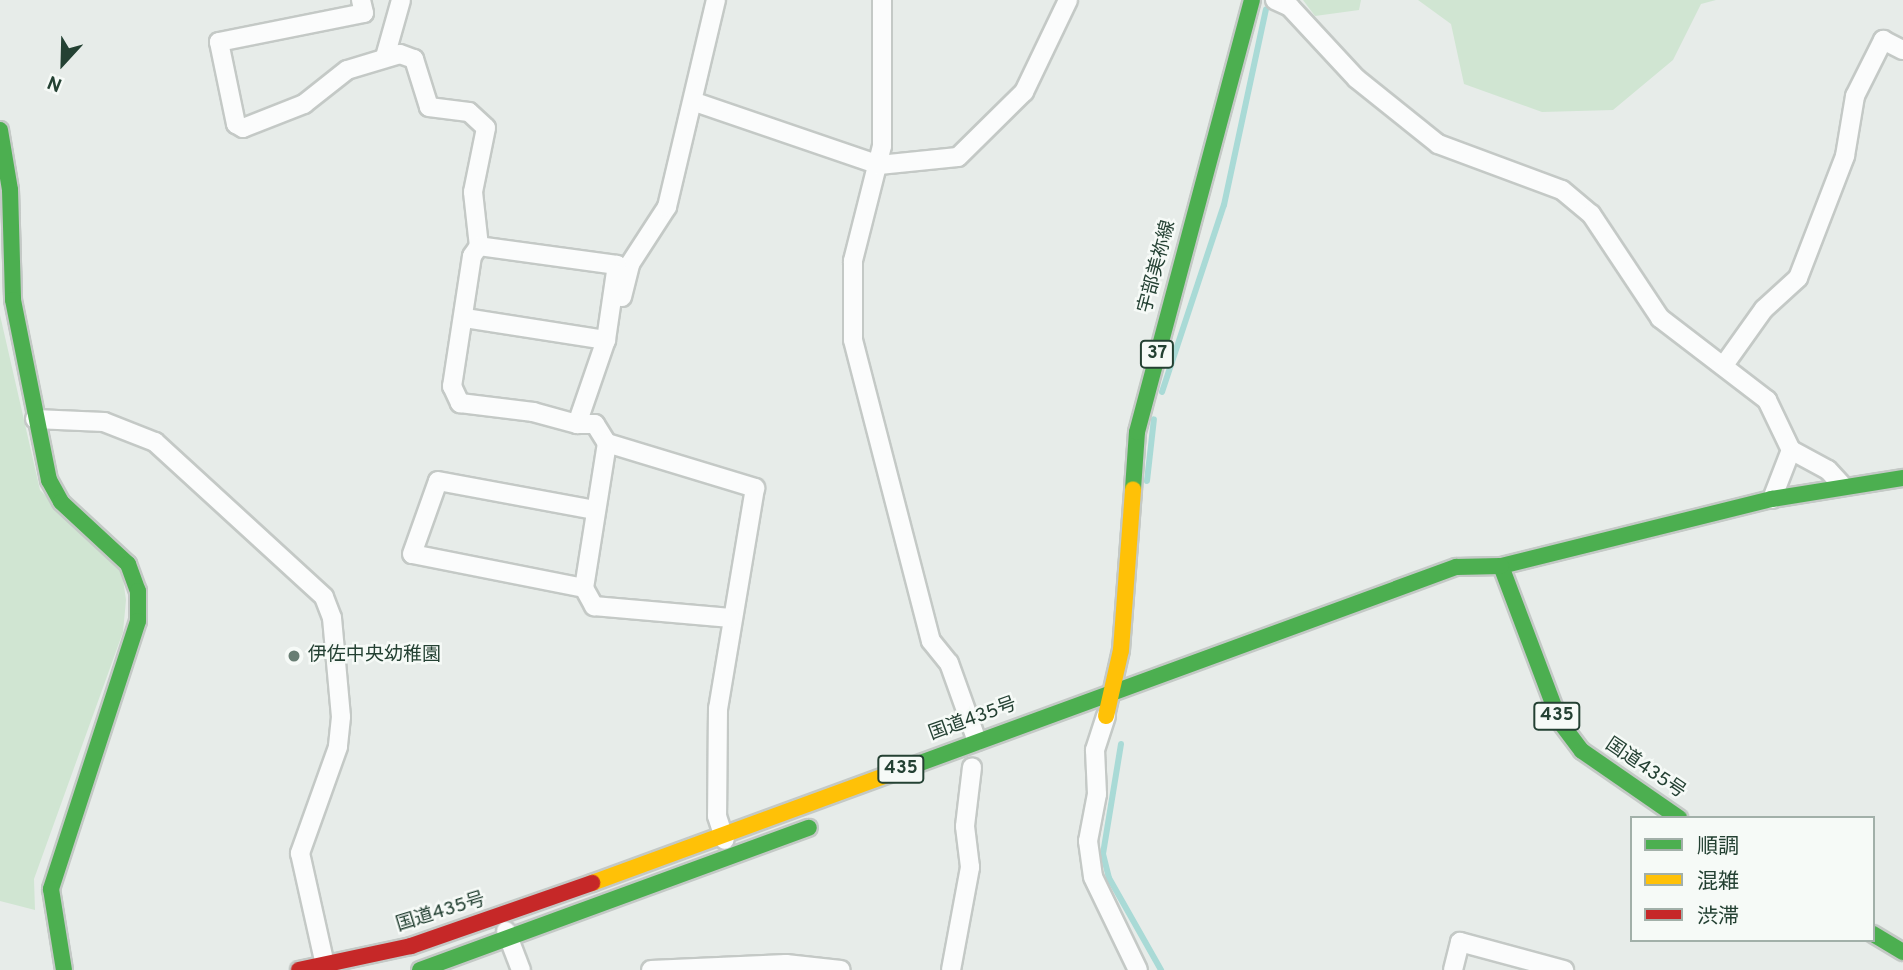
<!DOCTYPE html>
<meta charset="utf-8">
<style>
body{margin:0}
#map{position:relative;width:1903px;height:970px;overflow:hidden;background:#e7ece9;font-family:Overpass,"Noto Sans JP",sans-serif}
div>[style]{position:absolute}
.green>*{inset:0;background:#d0e5d2}
.stream>*{height:6px;margin:-3px;padding:0 3px;transform-origin:3px;border-radius:3px;background:#a9dad6}
.roads{filter:drop-shadow(2px 0 #c4c9c6) drop-shadow(-2px 0 #c4c9c6) drop-shadow(0 2px #c4c9c6) drop-shadow(0 -2px #c4c9c6)}
.street>*{height:18px;margin:-9px;padding:0 9px;transform-origin:9px;border-radius:9px;background:#fbfcfc}
.fast>*{height:16px;margin:-8px;padding:0 8px;transform-origin:8px;border-radius:8px;background:#4caf50}
.slow>*{height:16px;margin:-8px;padding:0 8px;transform-origin:8px;border-radius:8px;background:#ffc107}
.jam>*{height:16px;margin:-8px;padding:0 8px;transform-origin:8px;border-radius:8px;background:#c62828}
.dots>*{width:19px;height:19px;translate:-50% -50%;box-sizing:border-box;border:4px solid #f6faf7;border-radius:50%}
span{translate:-50% -50%;white-space:nowrap;text-align:center;line-height:1.15;-webkit-text-stroke:5px #f6faf7;paint-order:stroke}
.shield-label span{padding:2px 5px;background:#f6faf7;border:2px solid;border-radius:5px;-webkit-text-stroke-width:0}
.shield-label{font-size:18px;color:#244133;font-weight:700}
.street-label{font-size:19px;color:#244133}
.poi-label{font-size:19px;color:#244133}
.left{translate:0 -50%;text-align:left}
.legend{position:absolute;left:1630px;top:816px;width:245px;height:126px;box-sizing:border-box;background:#f6faf7;border:2px solid #a2b0a9;margin:0;padding:9px 12px;list-style:none;font-size:21px;color:#244133}
.legend li{display:flex;align-items:center;gap:14px;height:35px}
.legend b{width:35px;border:2px solid #a2b0a9}
.north{position:absolute;left:28px;top:28px;width:70px;height:70px;-webkit-text-stroke:5px #f6faf7;paint-order:stroke;rotate:202deg;font-size:19px;font-weight:700;line-height:28px;text-align:center;color:#244133}
.north::after{content:'';display:block;margin:auto;width:24px;height:32px;background:#244133;clip-path:polygon(50% 0,100% 100%,50% 72%,0 100%)}
</style>
<div id="map">
<div class="green">
<div style="clip-path:polygon(1303px 0,1361px 0,1359px 10px,1315px 16px)"></div>
<div style="clip-path:polygon(1418px 0,1716px 0,1701px 4px,1673px 60px,1613px 110px,1542px 112px,1464px 84px,1451px 24px)"></div>
<div style="clip-path:polygon(0 315px,40px 490px,122px 572px,126px 600px,123px 632px,34px 879px,35px 910px,0 901px)"></div>
</div>
<div class="stream">
<div style="left:1162px;top:392px;width:197px;rotate:-71.7deg"></div>
<div style="left:1224px;top:205px;width:200px;rotate:-77.9deg"></div>
<div style="left:1147px;top:481px;width:62px;rotate:-83.6deg"></div>
<div style="left:1121px;top:744px;width:111px;rotate:99.3deg"></div>
<div style="left:1103px;top:854px;width:25px;rotate:76deg"></div>
<div style="left:1109px;top:878px;width:106px;rotate:60.5deg"></div>
</div>
<div class="roads">
<div class="street">
<div style="left:361px;top:0;width:13px;rotate:77deg"></div>
<div style="left:364px;top:13px;width:148px;rotate:168.7deg"></div>
<div style="left:219px;top:42px;width:84px;rotate:78.3deg"></div>
<div style="left:236px;top:124px;width:8px;rotate:30deg"></div>
<div style="left:243px;top:128px;width:66px;rotate:-21.5deg"></div>
<div style="left:304px;top:104px;width:55px;rotate:-38.3deg"></div>
<div style="left:347px;top:70px;width:55px;rotate:-16.8deg"></div>
<div style="left:400px;top:54px;width:15px;rotate:20deg"></div>
<div style="left:414px;top:59px;width:50px;rotate:72.6deg"></div>
<div style="left:429px;top:107px;width:40px;rotate:7.1deg"></div>
<div style="left:469px;top:112px;width:23px;rotate:43deg"></div>
<div style="left:486px;top:128px;width:65px;rotate:101.5deg"></div>
<div style="left:473px;top:192px;width:54px;rotate:83.7deg"></div>
<div style="left:882px;top:0;width:146px;rotate:90deg"></div>
<div style="left:882px;top:146px;width:119px;rotate:104.2deg"></div>
<div style="left:853px;top:261px;width:79px;rotate:90deg"></div>
<div style="left:853px;top:340px;width:311px;rotate:75.5deg"></div>
<div style="left:931px;top:641px;width:28px;rotate:51deg"></div>
<div style="left:949px;top:663px;width:83px;rotate:70.3deg"></div>
<div style="left:1275px;top:0;width:17px;rotate:25deg"></div>
<div style="left:1290px;top:7px;width:98px;rotate:47.1deg"></div>
<div style="left:1357px;top:79px;width:104px;rotate:38.7deg"></div>
<div style="left:1438px;top:144px;width:132px;rotate:20.4deg"></div>
<div style="left:1562px;top:190px;width:38px;rotate:40deg"></div>
<div style="left:1591px;top:214px;width:125px;rotate:56.4deg"></div>
<div style="left:1660px;top:318px;width:135px;rotate:37.5deg"></div>
<div style="left:1767px;top:400px;width:55px;rotate:64.4deg"></div>
<div style="left:1791px;top:450px;width:42px;rotate:28.4deg"></div>
<div style="left:1828px;top:470px;width:21px;rotate:47deg"></div>
<div style="left:385px;top:57px;width:59px;rotate:-74.3deg"></div>
<div style="left:695px;top:102px;width:194px;rotate:18.9deg"></div>
<div style="left:879px;top:165px;width:79px;rotate:-5.8deg"></div>
<div style="left:958px;top:157px;width:93px;rotate:-44.6deg"></div>
<div style="left:1024px;top:92px;width:102px;rotate:-64.4deg"></div>
<div style="left:622px;top:297px;width:34px;rotate:-76deg"></div>
<div style="left:630px;top:264px;width:68px;rotate:-57deg"></div>
<div style="left:667px;top:207px;width:213px;rotate:-76.7deg"></div>
<div style="left:465px;top:318px;width:143px;rotate:8.9deg"></div>
<div style="left:1724px;top:365px;width:69px;rotate:-54.5deg"></div>
<div style="left:1764px;top:309px;width:46px;rotate:-42.4deg"></div>
<div style="left:1798px;top:278px;width:131px;rotate:-68.9deg"></div>
<div style="left:1845px;top:156px;width:61px;rotate:-80.5deg"></div>
<div style="left:1855px;top:96px;width:63px;rotate:-63.4deg"></div>
<div style="left:1883px;top:40px;width:22px;rotate:27deg"></div>
<div style="left:35px;top:419px;width:69px;rotate:2.5deg"></div>
<div style="left:104px;top:422px;width:55px;rotate:21.4deg"></div>
<div style="left:155px;top:442px;width:229px;rotate:42.5deg"></div>
<div style="left:324px;top:597px;width:22px;rotate:69deg"></div>
<div style="left:332px;top:618px;width:99px;rotate:84.8deg"></div>
<div style="left:341px;top:717px;width:30px;rotate:96deg"></div>
<div style="left:338px;top:747px;width:113px;rotate:109.7deg"></div>
<div style="left:300px;top:853px;width:115px;rotate:77.4deg"></div>
<div style="left:577px;top:424px;width:89px;rotate:-71deg"></div>
<div style="left:606px;top:340px;width:76px;rotate:-81.7deg"></div>
<div style="left:617px;top:265px;width:139px;rotate:-172.2deg"></div>
<div style="left:479px;top:246px;width:12px;rotate:125deg"></div>
<div style="left:472px;top:256px;width:132px;rotate:98.7deg"></div>
<div style="left:452px;top:386px;width:19px;rotate:65deg"></div>
<div style="left:460px;top:403px;width:74px;rotate:7deg"></div>
<div style="left:533px;top:412px;width:46px;rotate:15.3deg"></div>
<div style="left:577px;top:424px;width:18px"></div>
<div style="left:595px;top:424px;width:22px;rotate:58deg"></div>
<div style="left:607px;top:443px;width:155px;rotate:16.9deg"></div>
<div style="left:755px;top:488px;width:223px;rotate:99.5deg"></div>
<div style="left:718px;top:708px;width:108px;rotate:90.5deg"></div>
<div style="left:717px;top:816px;width:25px;rotate:72deg"></div>
<div style="left:607px;top:443px;width:147px;rotate:99deg"></div>
<div style="left:584px;top:588px;width:21px;rotate:61deg"></div>
<div style="left:594px;top:606px;width:137px;rotate:5deg"></div>
<div style="left:1772px;top:499px;width:53px;rotate:-68.8deg"></div>
<div style="left:584px;top:588px;width:175px;rotate:-168.8deg"></div>
<div style="left:412px;top:554px;width:77px;rotate:-70.4deg"></div>
<div style="left:438px;top:481px;width:160px;rotate:10.5deg"></div>
<div style="left:1106px;top:716px;width:36px;rotate:108deg"></div>
<div style="left:1095px;top:750px;width:44px;rotate:87.4deg"></div>
<div style="left:1097px;top:794px;width:48px;rotate:100.8deg"></div>
<div style="left:1088px;top:841px;width:36px;rotate:82deg"></div>
<div style="left:1093px;top:877px;width:103px;rotate:64.2deg"></div>
<div style="left:506px;top:931px;width:42px;rotate:69deg"></div>
<div style="left:651px;top:970px;width:135px;rotate:-2.5deg"></div>
<div style="left:786px;top:964px;width:55px;rotate:6.2deg"></div>
<div style="left:951px;top:970px;width:105px;rotate:-79.5deg"></div>
<div style="left:970px;top:867px;width:41px;rotate:-97deg"></div>
<div style="left:965px;top:826px;width:59px;rotate:-83.2deg"></div>
<div style="left:1453px;top:970px;width:29px;rotate:-76deg"></div>
<div style="left:1460px;top:942px;width:108px;rotate:15.1deg"></div>
</div>
<div class="fast">
<div style="left:0;top:130px;width:61px;rotate:80.5deg"></div>
<div style="left:10px;top:190px;width:110px;rotate:88.4deg"></div>
<div style="left:13px;top:300px;width:184px;rotate:78.7deg"></div>
<div style="left:49px;top:480px;width:25px;rotate:61deg"></div>
<div style="left:61px;top:502px;width:91px;rotate:42.8deg"></div>
<div style="left:128px;top:564px;width:29px;rotate:70deg"></div>
<div style="left:138px;top:591px;width:30px;rotate:90deg"></div>
<div style="left:138px;top:621px;width:282px;rotate:108deg"></div>
<div style="left:51px;top:889px;width:82px;rotate:80.9deg"></div>
<div style="left:1133px;top:489px;width:57px;rotate:-86deg"></div>
<div style="left:1137px;top:432px;width:447px;rotate:-75.1deg"></div>
<div style="left:1501px;top:566px;width:279px;rotate:-13.9deg"></div>
<div style="left:1772px;top:499px;width:133px;rotate:-9.1deg"></div>
<div style="left:1501px;top:566px;width:167px;rotate:69.3deg"></div>
<div style="left:1560px;top:722px;width:36px;rotate:53deg"></div>
<div style="left:1582px;top:751px;width:118px;rotate:34.6deg"></div>
<div style="left:893px;top:773px;width:600px;rotate:-20.1deg"></div>
<div style="left:1456px;top:567px;width:45px;rotate:-1.3deg"></div>
<div style="left:1873px;top:934px;width:35px;rotate:31deg"></div>
<div style="left:420px;top:970px;width:414px;rotate:-20.1deg"></div>
</div>
<div class="slow">
<div style="left:1106px;top:716px;width:68px;rotate:-77.2deg"></div>
<div style="left:1121px;top:650px;width:161px;rotate:-85.7deg"></div>
<div style="left:592px;top:883px;width:320px;rotate:-20.1deg"></div>
</div>
<div class="jam">
<div style="left:299px;top:970px;width:115px;rotate:-12.1deg"></div>
<div style="left:411px;top:946px;width:192px;rotate:-19.2deg"></div>
</div>
</div>
<div class="dots">
<div style="left:294px;top:656px;background:#687d73"></div>
</div>
<div class="shield-label">
<span style="left:1157px;top:354px">37</span>
<span style="left:1557px;top:716px">435</span>
<span style="left:901px;top:769px">435</span>
</div>
<div class="street-label">
<span style="left:1158px;top:267px;rotate:-75deg">宇部美祢線</span>
<span style="left:973px;top:720px;rotate:-20deg">国道435号</span>
<span style="left:1645px;top:769px;rotate:34deg">国道435号</span>
<span style="left:441px;top:913px;rotate:-17deg">国道435号</span>
</div>
<div class="poi-label">
<span class="left" style="left:308px;top:656px">伊佐中央幼稚園</span>
</div>
<ul class="legend">
<li><b style="height:9px;background:#4caf50"></b>順調</li>
<li><b style="height:9px;background:#ffc107"></b>混雑</li>
<li><b style="height:9px;background:#c62828"></b>渋滞</li>
</ul>
<div class="north">N</div>
</div>
